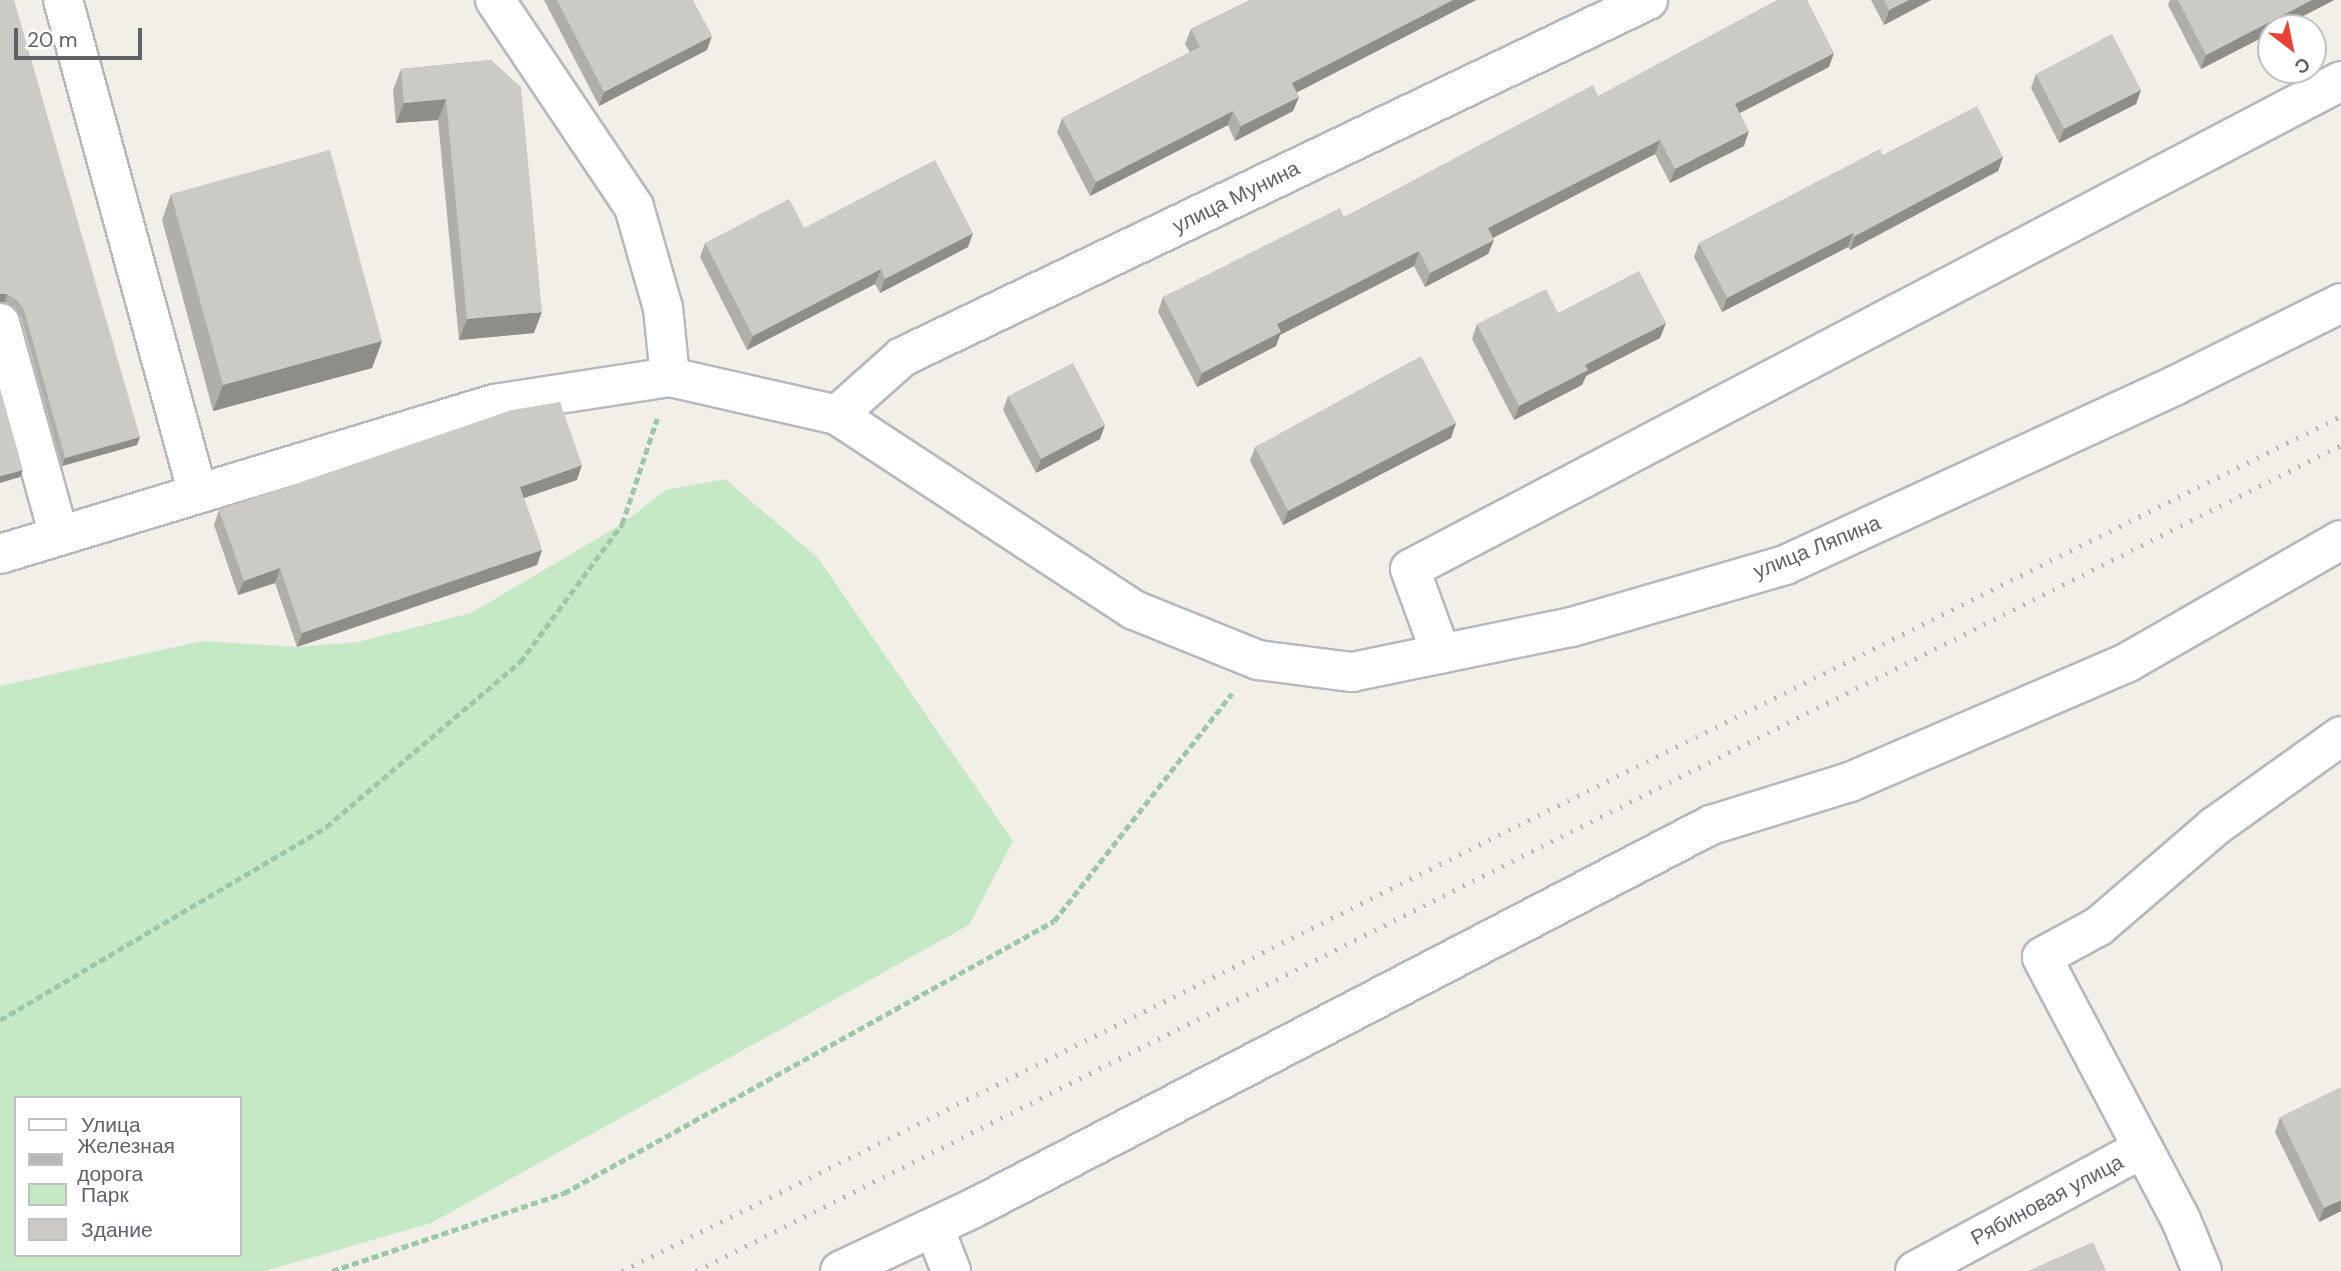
<!DOCTYPE html>
<meta charset="utf-8">
<style>
body{margin:0}
#map{position:relative;width:2341px;height:1271px;overflow:hidden;background:#f1efe8;font-family:"DM Sans",sans-serif}
div>[style]{position:absolute}
.green>*{inset:0;background:#c5e8c5}
.path>*{height:4.5px;margin-top:-2.25px;transform-origin:0;background:repeating-linear-gradient(90deg,#9cc7a9 0 7px,transparent 0 10.5px)}
.roads{filter:drop-shadow(2px 0 #b5b8bc) drop-shadow(-2px 0 #b5b8bc) drop-shadow(0 2px #b5b8bc) drop-shadow(0 -2px #b5b8bc)}
.minor>*{height:38px;margin:-19px;padding:0 19px;transform-origin:19px;border-radius:19px;background:#fff}
.rail>*{height:5px;margin-top:-2.5px;transform-origin:0;background:repeating-linear-gradient(90deg,#b6b7b8 0 2px,transparent 0 11px)}
.wall>*{inset:0;background:#afaea9}
.shaded-wall>*{inset:0;background:#8f8d8a}
.building>*{inset:0;background:#cccac5}
span{translate:-50% -50%;white-space:nowrap;text-align:center;line-height:1.15;-webkit-text-stroke:7px #fff;paint-order:stroke}
.street-label{font-size:21px;color:#5f6368}
.legend{position:absolute;left:14px;top:1096px;width:228px;height:161px;box-sizing:border-box;background:#fff;border:2px solid #bfc1c3;margin:0;padding:9px 12px;list-style:none;font-size:21px;color:#5f6368}
.legend li{display:flex;align-items:center;gap:14px;height:35px}
.legend b{width:35px;border:2px solid #bfc1c3}
.north{position:absolute;left:2257px;top:14px;width:70px;height:70px;box-sizing:border-box;background:#fff;border:2px solid #bfc1c3;border-radius:50%;rotate:148deg;font-size:19px;font-weight:700;line-height:28px;text-align:center;color:#5f6368}
.north::after{content:'';display:block;margin:auto;width:24px;height:32px;background:#ea4335;clip-path:polygon(50% 0,100% 100%,50% 72%,0 100%)}
.scale{position:absolute;left:14px;top:28px;width:128px;height:32px;box-sizing:border-box;border:4px solid #5f6368;border-top:0;padding-left:9px;font-size:21px;line-height:24px;white-space:nowrap;color:#5f6368;-webkit-text-stroke:5px #fff;paint-order:stroke}
</style>
<div id="map">
<div class="green">
<div style="clip-path:polygon(evenodd,725px 479px,818px 558px,1013px 841px,969px 925px,431px 1223px,265px 1271px,0 1271px,0 686px,202px 641px,297px 647px,358px 642px,471px 613px,622px 524px,666px 490px,725px 479px,16px 1098px,240px 1098px,240px 1255px,16px 1255px,16px 1098px)"></div>
</div>
<div class="path">
<div style="left:0;top:1020px;width:379px;rotate:-30.6deg"></div>
<div style="left:326px;top:827px;width:255px;rotate:-40.4deg"></div>
<div style="left:520px;top:662px;width:172px;rotate:-53.5deg"></div>
<div style="left:622px;top:524px;width:111px;rotate:-71.6deg"></div>
<div style="left:332px;top:1271px;width:245px;rotate:-18.6deg"></div>
<div style="left:564px;top:1193px;width:560px;rotate:-29.03deg"></div>
<div style="left:1054px;top:921px;width:289px;rotate:-52deg"></div>
</div>
<div class="roads">
<div class="minor">
<div style="left:63px;top:0;width:512px;rotate:74.72deg"></div>
<div style="left:495px;top:0;width:249px;rotate:56.1deg"></div>
<div style="left:634px;top:207px;width:105px;rotate:74deg"></div>
<div style="left:663px;top:308px;width:69px;rotate:84.2deg"></div>
<div style="left:0;top:323px;width:221px;rotate:74.5deg"></div>
<div style="left:837px;top:415px;width:87px;rotate:-41.7deg"></div>
<div style="left:902px;top:357px;width:827px;rotate:-25.57deg"></div>
<div style="left:0;top:554px;width:516px;rotate:-16.89deg"></div>
<div style="left:494px;top:404px;width:178px;rotate:-8.7deg"></div>
<div style="left:670px;top:377px;width:171px;rotate:12.8deg"></div>
<div style="left:837px;top:415px;width:355px;rotate:33.3deg"></div>
<div style="left:1134px;top:610px;width:134px;rotate:22deg"></div>
<div style="left:1258px;top:660px;width:95px;rotate:7.3deg"></div>
<div style="left:1352px;top:672px;width:225px;rotate:-11.6deg"></div>
<div style="left:1572px;top:627px;width:222px;rotate:-16.2deg"></div>
<div style="left:1785px;top:565px;width:430px;rotate:-24.7deg"></div>
<div style="left:2176px;top:385px;width:184px;rotate:-26.4deg"></div>
<div style="left:1441px;top:654px;width:90px;rotate:-110deg"></div>
<div style="left:1410px;top:569px;width:1051px;rotate:-27.66deg"></div>
<div style="left:934px;top:1227px;width:47px;rotate:68.9deg"></div>
<div style="left:840px;top:1271px;width:148px;rotate:-25.2deg"></div>
<div style="left:974px;top:1208px;width:831px;rotate:-27.46deg"></div>
<div style="left:1711px;top:825px;width:145px;rotate:-17.2deg"></div>
<div style="left:1850px;top:782px;width:303px;rotate:-23.3deg"></div>
<div style="left:2128px;top:662px;width:245px;rotate:-29.8deg"></div>
<div style="left:1915px;top:1271px;width:259px;rotate:-28.3deg"></div>
<div style="left:2202px;top:1271px;width:55px;rotate:-112.4deg"></div>
<div style="left:2181px;top:1220px;width:297px;rotate:-117.9deg"></div>
<div style="left:2042px;top:957px;width:65px;rotate:-28.5deg"></div>
<div style="left:2099px;top:926px;width:152px;rotate:-40.7deg"></div>
<div style="left:2214px;top:827px;width:156px;rotate:-35.6deg"></div>
</div>
</div>
<div class="rail">
<div style="left:622px;top:1271px;width:1920px;rotate:-26.44deg"></div>
<div style="left:696px;top:1271px;width:1841px;rotate:-26.66deg"></div>
</div>
<div class="wall">
<div style="clip-path:polygon(0 0,140px 437px,137px 445px,62px 466px,21px 317px,15px 307px,5px 302px)"></div>
<div style="clip-path:polygon(544px 0,693px 0,707px 50px,599px 106px)"></div>
<div style="clip-path:polygon(1250px 0,1476px 0,1296px 93px,1299px 97px,1293px 111px,1235px 141px,1228px 125px,1090px 196px,1057px 132px,1062px 118px,1190px 52px,1185px 44px,1191px 29px)"></div>
<div style="clip-path:polygon(1871px 0,1931px 0,1884px 25px)"></div>
<div style="clip-path:polygon(2170px 0,2334px 0,2201px 69px,2168px 5px)"></div>
<div style="clip-path:polygon(491px 60px,534px 333px,459px 340px,438px 120px,396px 123px,393px 90px,401px 69px)"></div>
<div style="clip-path:polygon(1829px 67px,1740px 113px,1744px 146px,1670px 183px,1655px 154px,1493px 238px,1494px 240px,1488px 254px,1425px 287px,1414px 266px,1280px 335px,1276px 346px,1197px 387px,1158px 312px,1163px 297px,1344px 217px,1598px 96px)"></div>
<div style="clip-path:polygon(2036px 74px,2141px 90px,2136px 104px,2059px 143px,2031px 88px)"></div>
<div style="clip-path:polygon(1883px 155px,2003px 157px,1998px 171px,1850px 250px,1848px 247px,1722px 312px,1694px 257px,1699px 243px)"></div>
<div style="clip-path:polygon(171px 194px,382px 341px,372px 368px,213px 411px,162px 220px)"></div>
<div style="clip-path:polygon(804px 228px,968px 247px,880px 293px,875px 284px,747px 350px,700px 257px,705px 243px)"></div>
<div style="clip-path:polygon(1558px 313px,1660px 338px,1586px 376px,1582px 385px,1514px 420px,1472px 339px,1477px 324px)"></div>
<div style="clip-path:polygon(1008px 396px,1100px 439px,1036px 473px,1003px 410px)"></div>
<div style="clip-path:polygon(1456px 423px,1451px 438px,1283px 525px,1250px 461px,1255px 447px)"></div>
<div style="clip-path:polygon(577px 480px,524px 498px,542px 550px,537px 565px,297px 647px,275px 583px,238px 595px,214px 525px,219px 510px)"></div>
<div style="clip-path:polygon(2280px 1117px,2341px 1211px,2319px 1222px,2275px 1132px)"></div>
</div>
<div class="shaded-wall">
<div style="clip-path:polygon(1453px 0,1476px 0,1286px 98px,1292px 83px)"></div>
<div style="clip-path:polygon(1909px 0,1931px 0,1884px 25px,1889px 10px)"></div>
<div style="clip-path:polygon(2312px 0,2334px 0,2280px 28px,2271px 28px,2271px 33px,2201px 69px,2206px 55px)"></div>
<div style="clip-path:polygon(712px 36px,707px 50px,599px 106px,604px 92px)"></div>
<div style="clip-path:polygon(1834px 53px,1829px 67px,1730px 118px,1735px 104px)"></div>
<div style="clip-path:polygon(2141px 90px,2136px 104px,2059px 143px,2064px 129px)"></div>
<div style="clip-path:polygon(1299px 97px,1293px 111px,1235px 141px,1241px 126px)"></div>
<div style="clip-path:polygon(446px 99px,438px 120px,396px 123px,404px 103px)"></div>
<div style="clip-path:polygon(1233px 111px,1228px 125px,1090px 196px,1096px 182px)"></div>
<div style="clip-path:polygon(1749px 131px,1744px 146px,1670px 183px,1675px 169px)"></div>
<div style="clip-path:polygon(1660px 140px,1655px 154px,1483px 243px,1488px 228px)"></div>
<div style="clip-path:polygon(2003px 157px,1998px 171px,1850px 250px,1855px 236px)"></div>
<div style="clip-path:polygon(973px 233px,968px 247px,880px 293px,885px 279px)"></div>
<div style="clip-path:polygon(1853px 233px,1848px 247px,1722px 312px,1727px 298px)"></div>
<div style="clip-path:polygon(1494px 240px,1488px 254px,1425px 287px,1430px 273px)"></div>
<div style="clip-path:polygon(1419px 251px,1414px 266px,1280px 335px,1276px 346px,1197px 387px,1202px 373px,1277px 324px)"></div>
<div style="clip-path:polygon(881px 269px,875px 284px,747px 350px,753px 336px)"></div>
<div style="clip-path:polygon(0 294px,7px 294px,5px 302px,0 302px)"></div>
<div style="clip-path:polygon(542px 312px,534px 333px,459px 340px,467px 319px)"></div>
<div style="clip-path:polygon(1666px 323px,1660px 338px,1586px 376px,1582px 385px,1514px 420px,1519px 406px,1585px 365px)"></div>
<div style="clip-path:polygon(382px 341px,372px 368px,213px 411px,223px 385px)"></div>
<div style="clip-path:polygon(1456px 423px,1451px 438px,1283px 525px,1288px 511px)"></div>
<div style="clip-path:polygon(1105px 425px,1100px 439px,1036px 473px,1041px 459px)"></div>
<div style="clip-path:polygon(140px 437px,137px 445px,62px 466px,65px 458px)"></div>
<div style="clip-path:polygon(582px 465px,577px 480px,515px 501px,520px 487px)"></div>
<div style="clip-path:polygon(23px 470px,20px 477px,0 483px,0 476px)"></div>
<div style="clip-path:polygon(542px 550px,537px 565px,297px 647px,302px 633px)"></div>
<div style="clip-path:polygon(280px 568px,275px 583px,238px 595px,244px 581px)"></div>
<div style="clip-path:polygon(2341px 1200px,2341px 1211px,2319px 1222px,2324px 1208px)"></div>
</div>
<div class="building">
<div style="clip-path:polygon(0 0,14px 0,140px 437px,65px 458px,24px 310px,17px 300px,7px 294px,0 294px)"></div>
<div style="clip-path:polygon(557px 0,693px 0,712px 36px,604px 92px)"></div>
<div style="clip-path:polygon(1250px 0,1453px 0,1292px 83px,1299px 97px,1241px 126px,1233px 111px,1096px 182px,1062px 118px,1200px 47px,1191px 29px)"></div>
<div style="clip-path:polygon(1777px 0,1807px 0,1834px 53px,1735px 104px,1749px 131px,1675px 169px,1660px 140px,1488px 228px,1494px 240px,1430px 273px,1419px 251px,1277px 324px,1281px 332px,1202px 373px,1163px 297px,1340px 208px,1344px 217px,1593px 85px,1598px 96px)"></div>
<div style="clip-path:polygon(1884px 0,1909px 0,1889px 10px)"></div>
<div style="clip-path:polygon(2178px 0,2312px 0,2206px 55px)"></div>
<div style="clip-path:polygon(2112px 34px,2141px 90px,2064px 129px,2036px 74px)"></div>
<div style="clip-path:polygon(491px 60px,521px 87px,542px 312px,467px 319px,446px 99px,404px 103px,401px 69px)"></div>
<div style="clip-path:polygon(1977px 106px,2003px 157px,1855px 236px,1853px 233px,1727px 298px,1699px 243px,1880px 149px,1883px 155px)"></div>
<div style="clip-path:polygon(330px 150px,382px 341px,223px 385px,171px 194px)"></div>
<div style="clip-path:polygon(935px 160px,973px 233px,885px 279px,881px 269px,753px 336px,705px 243px,789px 199px,804px 228px)"></div>
<div style="clip-path:polygon(1639px 271px,1666px 323px,1585px 365px,1588px 370px,1519px 406px,1477px 324px,1546px 289px,1558px 313px)"></div>
<div style="clip-path:polygon(1421px 356px,1456px 423px,1288px 511px,1255px 447px)"></div>
<div style="clip-path:polygon(1073px 363px,1105px 425px,1041px 459px,1008px 396px)"></div>
<div style="clip-path:polygon(0 388px,23px 470px,0 476px)"></div>
<div style="clip-path:polygon(560px 402px,582px 465px,520px 487px,542px 550px,302px 633px,280px 568px,244px 581px,219px 510px,512px 410px)"></div>
<div style="clip-path:polygon(2341px 1087px,2341px 1200px,2324px 1208px,2280px 1117px)"></div>
<div style="clip-path:polygon(2093px 1242px,2106px 1271px,2028px 1271px)"></div>
</div>
<div class="street-label">
<span style="left:1236px;top:197px;rotate:-26deg">улица Мунина</span>
<span style="left:1817px;top:547px;rotate:-22deg">улица Ляпина</span>
<span style="left:2047px;top:1200px;rotate:-28deg">Рябиновая улица</span>
</div>
<ul class="legend">
<li><b style="height:9px;background:#fff"></b>Улица</li>
<li><b style="height:9px;background:#b6b7b8"></b>Железная дорога</li>
<li><b style="height:19px;background:#c5e8c5"></b>Парк</li>
<li><b style="height:19px;background:#cccac5"></b>Здание</li>
</ul>
<div class="north">С</div>
<div class="scale">20 m</div>
</div>
